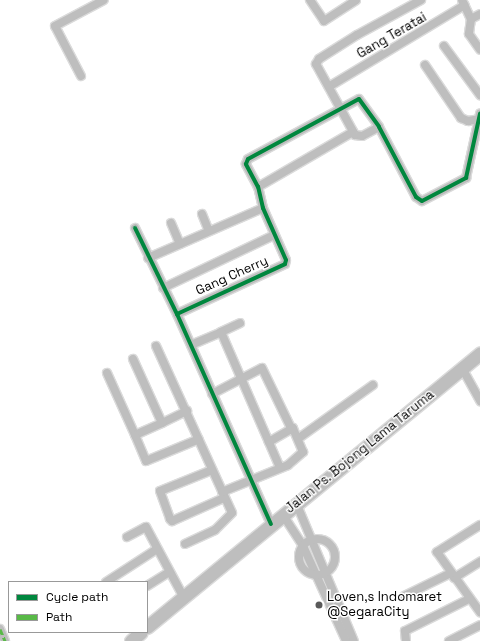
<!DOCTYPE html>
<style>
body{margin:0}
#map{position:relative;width:480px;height:641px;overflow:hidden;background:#fff;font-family:"Space Grotesk",sans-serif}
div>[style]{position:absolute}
.roads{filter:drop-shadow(1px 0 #dbdbdb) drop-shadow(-1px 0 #dbdbdb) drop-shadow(0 1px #dbdbdb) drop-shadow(0 -1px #dbdbdb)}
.street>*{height:8px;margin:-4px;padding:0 4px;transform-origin:4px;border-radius:4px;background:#bebebe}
.street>.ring{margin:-4px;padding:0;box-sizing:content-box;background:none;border:8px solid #bebebe;border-radius:50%}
.primary>*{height:13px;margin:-6.5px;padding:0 6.5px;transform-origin:6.5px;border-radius:6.5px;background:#bebebe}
.quiet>*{height:3px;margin-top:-1.5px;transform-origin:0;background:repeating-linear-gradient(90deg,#58b947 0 6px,transparent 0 9px)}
.cycleway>*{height:4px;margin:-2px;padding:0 2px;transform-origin:2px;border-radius:2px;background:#00873e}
.dots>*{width:11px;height:11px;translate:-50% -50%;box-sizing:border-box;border:2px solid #fff;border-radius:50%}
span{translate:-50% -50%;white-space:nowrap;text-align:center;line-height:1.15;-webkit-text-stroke:3px #fff;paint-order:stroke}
.street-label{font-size:13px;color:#000}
.poi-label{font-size:13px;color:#000}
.left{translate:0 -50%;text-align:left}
.legend{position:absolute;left:8px;top:581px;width:140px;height:52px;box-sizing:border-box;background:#fff;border:1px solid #999;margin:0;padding:5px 7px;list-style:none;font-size:12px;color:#000}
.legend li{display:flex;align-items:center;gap:8px;height:20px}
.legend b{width:20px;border:1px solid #999}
</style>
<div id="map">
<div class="roads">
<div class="street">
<div style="left:310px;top:0;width:25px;rotate:56deg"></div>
<div style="left:324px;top:21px;width:38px;rotate:-33deg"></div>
<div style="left:462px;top:0;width:21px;rotate:65deg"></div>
<div style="left:471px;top:19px;width:15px;rotate:98deg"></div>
<div style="left:469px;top:34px;width:19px;rotate:55deg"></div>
<div style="left:471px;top:19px;width:10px;rotate:-29deg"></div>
<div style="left:444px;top:46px;width:61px;rotate:53.7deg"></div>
<div style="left:425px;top:65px;width:64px;rotate:55.8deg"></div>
<div style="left:461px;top:118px;width:8px;rotate:23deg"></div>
<div style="left:468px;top:121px;width:11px;rotate:-10deg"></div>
<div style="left:81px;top:76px;width:56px;rotate:-117.5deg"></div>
<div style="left:55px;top:26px;width:55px;rotate:-28deg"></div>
<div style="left:330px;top:86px;width:157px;rotate:-31deg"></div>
<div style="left:379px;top:127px;width:19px;rotate:152deg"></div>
<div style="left:362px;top:136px;width:7px;rotate:-172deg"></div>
<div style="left:355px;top:135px;width:81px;rotate:-118.8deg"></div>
<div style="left:316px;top:64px;width:6px;rotate:-59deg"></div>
<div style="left:319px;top:59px;width:45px;rotate:-32.3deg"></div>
<div style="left:357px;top:35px;width:73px;rotate:-28.7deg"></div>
<div style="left:258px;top:187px;width:110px;rotate:-30.1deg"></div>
<div style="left:202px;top:214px;width:18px;rotate:68deg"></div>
<div style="left:171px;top:223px;width:23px;rotate:67deg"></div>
<div style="left:135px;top:228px;width:96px;rotate:64deg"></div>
<div style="left:177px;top:314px;width:230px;rotate:65.9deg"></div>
<div style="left:148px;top:258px;width:125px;rotate:-23.5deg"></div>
<div style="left:163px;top:288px;width:123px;rotate:-25.5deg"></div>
<div style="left:177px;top:314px;width:119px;rotate:-24.8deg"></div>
<div style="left:285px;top:264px;width:4px;rotate:-76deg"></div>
<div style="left:286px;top:260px;width:57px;rotate:-113.9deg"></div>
<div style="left:263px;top:208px;width:22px;rotate:-103deg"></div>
<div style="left:258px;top:187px;width:26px;rotate:-118deg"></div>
<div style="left:246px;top:164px;width:5px;rotate:-68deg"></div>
<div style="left:248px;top:159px;width:126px;rotate:-28.4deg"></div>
<div style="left:359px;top:99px;width:34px;rotate:54deg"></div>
<div style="left:379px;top:127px;width:79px;rotate:62.1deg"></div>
<div style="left:416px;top:197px;width:7px;rotate:34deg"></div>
<div style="left:422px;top:201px;width:50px;rotate:-27.6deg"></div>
<div style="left:466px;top:178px;width:66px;rotate:-77.7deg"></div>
<div style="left:221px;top:332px;width:21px;rotate:-25deg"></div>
<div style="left:191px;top:345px;width:33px;rotate:-23deg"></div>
<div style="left:221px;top:332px;width:148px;rotate:66.5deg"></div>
<div style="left:156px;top:346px;width:183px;rotate:65.5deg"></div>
<div style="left:232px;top:513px;width:24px;rotate:135deg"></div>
<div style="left:215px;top:530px;width:33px;rotate:155deg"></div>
<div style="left:133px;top:359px;width:70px;rotate:65.6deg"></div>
<div style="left:162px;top:423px;width:28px;rotate:-26deg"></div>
<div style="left:462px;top:368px;width:38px;rotate:61deg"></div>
<div style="left:107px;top:373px;width:68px;rotate:65.7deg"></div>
<div style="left:135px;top:435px;width:30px;rotate:-24deg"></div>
<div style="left:212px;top:394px;width:56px;rotate:-27.5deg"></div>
<div style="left:262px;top:368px;width:67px;rotate:64.2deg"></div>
<div style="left:135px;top:435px;width:28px;rotate:67deg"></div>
<div style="left:146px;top:461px;width:57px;rotate:-22.5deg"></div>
<div style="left:299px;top:438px;width:91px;rotate:-35.6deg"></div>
<div style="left:212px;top:470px;width:56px;rotate:158deg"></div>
<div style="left:160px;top:491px;width:30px;rotate:70deg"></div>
<div style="left:170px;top:519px;width:3px;rotate:45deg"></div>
<div style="left:172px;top:521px;width:57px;rotate:-23.9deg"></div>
<div style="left:222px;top:492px;width:71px;rotate:-22.2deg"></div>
<div style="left:288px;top:465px;width:20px;rotate:-41deg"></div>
<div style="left:303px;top:452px;width:26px;rotate:-113deg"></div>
<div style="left:293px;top:428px;width:28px;rotate:150deg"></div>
<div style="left:297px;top:505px;width:147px;rotate:67.3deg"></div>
<div style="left:283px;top:515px;width:37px;rotate:57deg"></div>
<div style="left:303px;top:546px;width:104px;rotate:65.6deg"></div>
<div style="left:480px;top:525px;width:51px;rotate:147.9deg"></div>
<div style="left:437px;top:552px;width:74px;rotate:54.4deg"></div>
<div style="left:127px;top:537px;width:21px;rotate:-28deg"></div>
<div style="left:146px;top:527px;width:78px;rotate:61.8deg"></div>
<div class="ring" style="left:299px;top:539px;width:28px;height:28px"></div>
<div style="left:454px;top:578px;width:31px;rotate:-32deg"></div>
<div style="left:106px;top:582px;width:61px;rotate:-32.9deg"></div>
<div style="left:147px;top:586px;width:26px;rotate:-32deg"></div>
<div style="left:404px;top:596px;width:52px;rotate:-26.1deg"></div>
<div style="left:0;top:629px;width:13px;rotate:67deg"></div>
<div style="left:406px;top:641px;width:10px;rotate:-96deg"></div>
<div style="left:405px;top:631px;width:72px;rotate:-26.6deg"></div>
<div style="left:449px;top:641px;width:35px;rotate:-27deg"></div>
</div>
<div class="primary">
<div style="left:147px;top:627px;width:431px;rotate:-39.4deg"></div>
<div style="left:131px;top:641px;width:13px;rotate:-42deg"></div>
</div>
</div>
<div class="quiet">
<div style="left:0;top:629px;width:13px;rotate:67deg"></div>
</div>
<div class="cycleway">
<div style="left:135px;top:228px;width:96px;rotate:64deg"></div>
<div style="left:177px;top:314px;width:230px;rotate:65.9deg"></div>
<div style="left:177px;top:314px;width:119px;rotate:-24.8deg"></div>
<div style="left:285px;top:264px;width:4px;rotate:-76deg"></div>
<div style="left:286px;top:260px;width:57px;rotate:-113.9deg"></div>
<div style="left:263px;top:208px;width:22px;rotate:-103deg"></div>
<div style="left:258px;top:187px;width:26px;rotate:-118deg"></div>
<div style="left:246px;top:164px;width:5px;rotate:-68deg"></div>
<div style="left:248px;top:159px;width:126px;rotate:-28.4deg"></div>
<div style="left:359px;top:99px;width:34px;rotate:54deg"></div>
<div style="left:379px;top:127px;width:79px;rotate:62.1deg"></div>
<div style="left:416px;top:197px;width:7px;rotate:34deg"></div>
<div style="left:422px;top:201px;width:50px;rotate:-27.6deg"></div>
<div style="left:466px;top:178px;width:66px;rotate:-77.7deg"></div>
</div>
<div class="dots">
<div style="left:319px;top:605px;background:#595959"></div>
</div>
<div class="street-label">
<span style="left:392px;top:36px;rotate:-30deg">Gang Teratai</span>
<span style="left:232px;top:276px;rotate:-24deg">Gang Cherry</span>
<span style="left:360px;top:452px;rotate:-39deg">Jalan Ps. Bojong Lama Taruma</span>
</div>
<div class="poi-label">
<span class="left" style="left:327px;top:605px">Loven,s Indomaret<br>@SegaraCity</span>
</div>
<ul class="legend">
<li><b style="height:5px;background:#00873e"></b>Cycle path</li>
<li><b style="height:5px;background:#58b947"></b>Path</li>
</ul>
</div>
